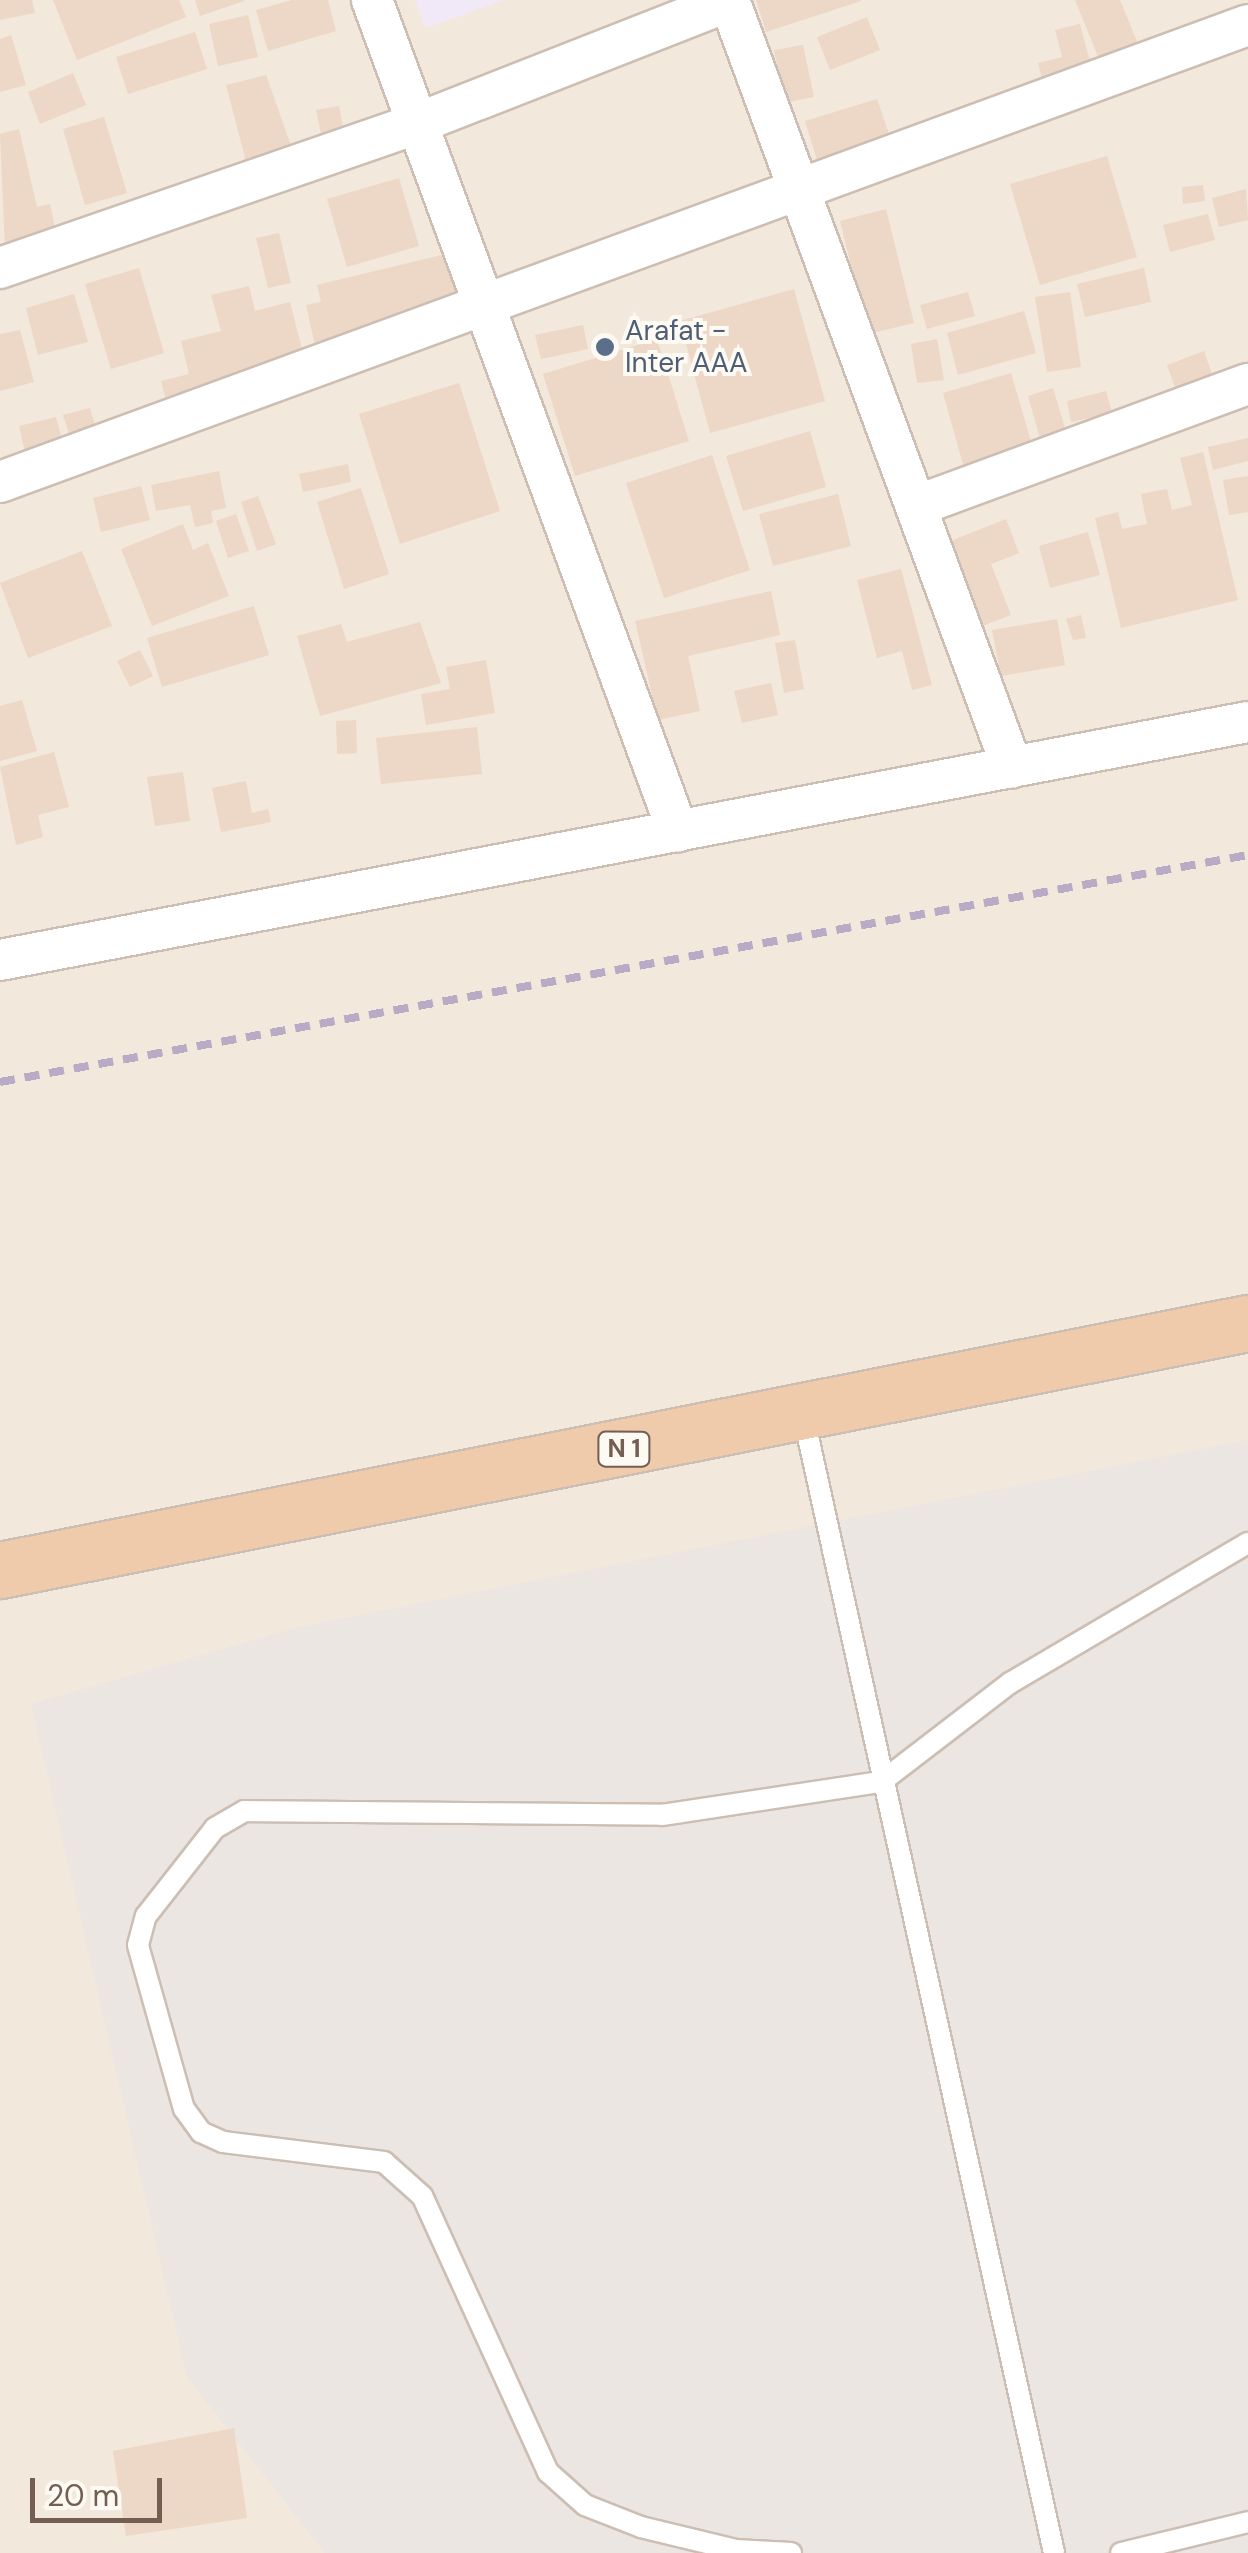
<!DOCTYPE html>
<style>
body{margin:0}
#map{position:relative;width:1248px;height:2553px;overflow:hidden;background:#fbf5ec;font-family:"DM Sans",sans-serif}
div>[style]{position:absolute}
.residential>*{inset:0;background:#f2e8db}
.industrial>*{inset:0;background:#ebe6e1}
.education>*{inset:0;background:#f2e9f8}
.building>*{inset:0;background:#edd7c7}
.roads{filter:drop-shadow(2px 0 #ccbeb3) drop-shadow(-2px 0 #ccbeb3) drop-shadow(0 2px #ccbeb3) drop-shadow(0 -2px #ccbeb3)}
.service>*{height:20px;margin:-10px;padding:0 10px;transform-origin:10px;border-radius:10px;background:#fff}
.minor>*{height:40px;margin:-20px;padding:0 20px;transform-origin:20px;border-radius:20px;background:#fff}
.trunk>*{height:55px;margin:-27.5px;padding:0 27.5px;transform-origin:27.5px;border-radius:27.5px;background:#efcbac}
.rail>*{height:8px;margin-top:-4px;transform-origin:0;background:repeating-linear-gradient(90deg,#b9abc5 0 15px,transparent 0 25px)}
.dots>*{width:28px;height:28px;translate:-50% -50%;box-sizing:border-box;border:5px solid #fdf9f3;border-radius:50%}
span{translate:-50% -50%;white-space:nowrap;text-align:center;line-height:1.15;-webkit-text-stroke:8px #fdf9f3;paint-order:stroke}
.shield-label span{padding:2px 8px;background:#fdf9f3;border:2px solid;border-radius:8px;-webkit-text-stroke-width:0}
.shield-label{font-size:25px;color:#745e51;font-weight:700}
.service-label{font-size:28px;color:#4e5e75}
.left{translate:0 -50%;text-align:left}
.scale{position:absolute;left:30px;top:2478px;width:132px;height:45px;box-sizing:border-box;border:5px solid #745e51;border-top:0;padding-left:12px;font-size:30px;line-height:35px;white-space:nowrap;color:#745e51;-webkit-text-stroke:8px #fdf9f3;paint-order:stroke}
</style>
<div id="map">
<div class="residential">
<div style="clip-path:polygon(0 0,1248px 0,1248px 2553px,0 2553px)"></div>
</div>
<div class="industrial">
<div style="clip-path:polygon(1248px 1440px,1248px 2553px,325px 2553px,187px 2377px,31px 1704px,300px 1627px)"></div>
</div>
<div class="education">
<div style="clip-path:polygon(415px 0,505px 0,425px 28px)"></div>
</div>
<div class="building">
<div style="clip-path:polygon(0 0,32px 0,35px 13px,0 20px)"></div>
<div style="clip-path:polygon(53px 0,179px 0,186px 17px,77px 60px)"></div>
<div style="clip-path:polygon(195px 0,244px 0,244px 1px,200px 16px)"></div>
<div style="clip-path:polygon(292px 0,328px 0,336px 31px,268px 51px,256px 10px)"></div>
<div style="clip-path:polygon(756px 0,861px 0,861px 1px,766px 32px)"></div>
<div style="clip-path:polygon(1075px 0,1120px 0,1143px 56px,1104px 71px)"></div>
<div style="clip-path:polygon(248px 15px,258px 57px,218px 66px,209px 24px)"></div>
<div style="clip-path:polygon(867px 17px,880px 50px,830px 70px,817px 37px)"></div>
<div style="clip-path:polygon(1080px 24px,1093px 73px,1044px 86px,1038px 63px,1062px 57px,1055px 30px)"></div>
<div style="clip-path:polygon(195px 32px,207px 69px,128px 94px,116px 57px)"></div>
<div style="clip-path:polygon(11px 35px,26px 85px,0 92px,0 39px)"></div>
<div style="clip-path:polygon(803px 45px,814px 97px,784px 103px,774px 50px)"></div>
<div style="clip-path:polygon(73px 73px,86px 105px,40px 124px,28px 92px)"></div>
<div style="clip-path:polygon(266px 75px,294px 154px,247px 165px,226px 85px)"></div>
<div style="clip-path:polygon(877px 99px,890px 137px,817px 160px,805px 121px)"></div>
<div style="clip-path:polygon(339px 106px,345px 138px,323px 143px,316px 110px)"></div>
<div style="clip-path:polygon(104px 117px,127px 193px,85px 205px,63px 129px)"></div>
<div style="clip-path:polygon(19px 129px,37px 207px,50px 204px,57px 237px,5px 249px,0 134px)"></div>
<div style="clip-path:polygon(1107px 156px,1137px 257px,1040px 285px,1010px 184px)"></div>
<div style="clip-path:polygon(399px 178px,419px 246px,347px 267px,327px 199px)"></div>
<div style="clip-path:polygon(1203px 185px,1205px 201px,1183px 204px,1182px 187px)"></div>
<div style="clip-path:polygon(1246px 189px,1248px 220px,1219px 227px,1212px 198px)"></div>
<div style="clip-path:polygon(886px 209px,914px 323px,868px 334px,840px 221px)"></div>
<div style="clip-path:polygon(1208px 214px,1215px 240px,1170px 252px,1163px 225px)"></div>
<div style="clip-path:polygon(279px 233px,291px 283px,268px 288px,256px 238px)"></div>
<div style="clip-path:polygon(454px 252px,468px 308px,315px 345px,306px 305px,321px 302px,317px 285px)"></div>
<div style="clip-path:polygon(139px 268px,164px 353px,111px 369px,85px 284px)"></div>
<div style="clip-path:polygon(1144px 268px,1151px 302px,1085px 317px,1077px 284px)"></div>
<div style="clip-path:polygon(249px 286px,255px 311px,290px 302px,305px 361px,165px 397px,161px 381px,189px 374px,181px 341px,221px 331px,211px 295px)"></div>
<div style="clip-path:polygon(794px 289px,825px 401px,710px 433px,680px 321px)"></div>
<div style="clip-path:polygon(968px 292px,975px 316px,927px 329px,920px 305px)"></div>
<div style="clip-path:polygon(1070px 292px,1081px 367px,1047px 372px,1035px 297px)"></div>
<div style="clip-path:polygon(74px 294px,88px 342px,38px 355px,26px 308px)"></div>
<div style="clip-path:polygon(1024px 311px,1036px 353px,958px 375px,947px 333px)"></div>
<div style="clip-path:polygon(583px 325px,588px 349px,541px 359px,535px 335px)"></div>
<div style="clip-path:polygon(20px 330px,34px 382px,0 391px,0 334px)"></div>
<div style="clip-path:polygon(657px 339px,689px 441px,575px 476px,543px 374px)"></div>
<div style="clip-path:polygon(937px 339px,944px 380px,917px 383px,911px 344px)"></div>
<div style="clip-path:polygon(1204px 351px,1214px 380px,1177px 393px,1167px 365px)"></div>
<div style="clip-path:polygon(1011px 373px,1035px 455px,966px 475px,943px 393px)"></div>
<div style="clip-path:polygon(459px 383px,500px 511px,400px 544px,359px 414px)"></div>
<div style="clip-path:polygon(1053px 388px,1067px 435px,1041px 442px,1028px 396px)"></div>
<div style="clip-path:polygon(1106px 391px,1112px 413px,1071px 422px,1067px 401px)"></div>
<div style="clip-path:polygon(90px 408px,97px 432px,71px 440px,63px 415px)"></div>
<div style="clip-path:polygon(56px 417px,63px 443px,25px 452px,19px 426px)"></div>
<div style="clip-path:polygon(810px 431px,826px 487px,743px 511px,726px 456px)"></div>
<div style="clip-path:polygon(1248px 438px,1248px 461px,1213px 470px,1208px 447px)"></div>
<div style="clip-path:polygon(1203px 452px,1238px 600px,1121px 628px,1095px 518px,1118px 512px,1122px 529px,1147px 524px,1141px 494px,1167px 489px,1172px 510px,1192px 505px,1180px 458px)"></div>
<div style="clip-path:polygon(712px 455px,750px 570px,664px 598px,626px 483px)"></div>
<div style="clip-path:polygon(348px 464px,351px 482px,303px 492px,299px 474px)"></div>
<div style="clip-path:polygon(219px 471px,226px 508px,211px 511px,213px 523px,195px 527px,190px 505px,156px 511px,151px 485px)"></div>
<div style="clip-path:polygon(1248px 476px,1248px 512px,1229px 515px,1223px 480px)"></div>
<div style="clip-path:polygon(141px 486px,150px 520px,101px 532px,93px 498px)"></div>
<div style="clip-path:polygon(361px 488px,389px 574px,344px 589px,317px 502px)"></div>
<div style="clip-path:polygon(838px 494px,851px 546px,773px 566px,759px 514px)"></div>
<div style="clip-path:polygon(258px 496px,276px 544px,257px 551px,241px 502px)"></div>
<div style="clip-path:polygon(236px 514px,249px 551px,228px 558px,216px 521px)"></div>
<div style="clip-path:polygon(1006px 519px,1019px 553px,991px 564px,1011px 615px,975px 629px,943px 544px)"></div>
<div style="clip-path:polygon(183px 524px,193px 550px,208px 543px,229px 596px,152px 626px,121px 549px)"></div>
<div style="clip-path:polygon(1088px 532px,1100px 575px,1050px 588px,1039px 546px)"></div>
<div style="clip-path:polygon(82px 551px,112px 626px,28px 658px,0 583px)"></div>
<div style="clip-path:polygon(901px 569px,932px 685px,912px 690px,902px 651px,877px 658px,857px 580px)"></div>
<div style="clip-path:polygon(771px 591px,780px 635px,688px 656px,700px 711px,658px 720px,635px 621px)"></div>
<div style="clip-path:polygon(254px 606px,269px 655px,162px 687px,147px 638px)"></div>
<div style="clip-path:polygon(1081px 615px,1086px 638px,1073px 640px,1066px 619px)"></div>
<div style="clip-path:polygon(1057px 619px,1065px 665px,1001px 676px,992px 630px)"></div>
<div style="clip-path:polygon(420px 622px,441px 683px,320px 716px,297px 636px,341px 624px,347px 642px)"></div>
<div style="clip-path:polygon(795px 640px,804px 689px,784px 693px,775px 643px)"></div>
<div style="clip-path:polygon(140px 650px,153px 676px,130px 687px,117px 661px)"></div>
<div style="clip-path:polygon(486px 660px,495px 713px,426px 725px,421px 694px,450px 689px,446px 667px)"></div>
<div style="clip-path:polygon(771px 683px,778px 715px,742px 723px,734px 691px)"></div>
<div style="clip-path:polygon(22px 700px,37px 751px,0 761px,0 706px)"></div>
<div style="clip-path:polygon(356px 720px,357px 753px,337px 754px,336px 721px)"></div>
<div style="clip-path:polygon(477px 727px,482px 774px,381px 784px,376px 738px)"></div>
<div style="clip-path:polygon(54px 752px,69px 807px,38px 815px,43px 837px,16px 845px,0 767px)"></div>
<div style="clip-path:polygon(183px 772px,190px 821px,155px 826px,147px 777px)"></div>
<div style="clip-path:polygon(246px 781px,252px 813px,268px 809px,271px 822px,221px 832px,212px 788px)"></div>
<div style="clip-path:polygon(234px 2428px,247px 2518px,126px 2536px,113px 2451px)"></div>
</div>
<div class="roads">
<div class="service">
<div style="left:803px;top:1414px;width:1166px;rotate:77.57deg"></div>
<div style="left:791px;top:2553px;width:55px;rotate:-176.9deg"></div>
<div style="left:736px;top:2550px;width:98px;rotate:-166.4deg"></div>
<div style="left:641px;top:2527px;width:60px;rotate:-158.6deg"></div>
<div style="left:585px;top:2505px;width:50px;rotate:-138.3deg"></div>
<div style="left:548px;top:2472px;width:303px;rotate:-114.5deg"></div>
<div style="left:422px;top:2196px;width:51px;rotate:-138.2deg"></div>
<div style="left:384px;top:2162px;width:162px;rotate:-172.9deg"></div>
<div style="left:223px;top:2142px;width:24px;rotate:-156deg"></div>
<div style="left:201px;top:2132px;width:29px;rotate:-126deg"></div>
<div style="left:184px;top:2109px;width:170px;rotate:-105.7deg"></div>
<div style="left:138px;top:1945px;width:30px;rotate:-75deg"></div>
<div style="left:146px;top:1916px;width:112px;rotate:-51.9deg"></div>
<div style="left:215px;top:1828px;width:34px;rotate:-30deg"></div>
<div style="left:244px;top:1811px;width:418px;rotate:0.5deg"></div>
<div style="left:662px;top:1815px;width:221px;rotate:-8.6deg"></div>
<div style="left:881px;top:1782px;width:163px;rotate:-37.5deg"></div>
<div style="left:1010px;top:1683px;width:276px;rotate:-30.5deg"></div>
<div style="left:1121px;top:2553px;width:131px;rotate:-13.7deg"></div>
</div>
<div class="minor">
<div style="left:372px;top:0;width:886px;rotate:69.81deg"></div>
<div style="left:729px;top:0;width:818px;rotate:69.75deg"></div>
<div style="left:0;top:268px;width:442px;rotate:-19.1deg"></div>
<div style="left:418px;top:123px;width:334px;rotate:-21.4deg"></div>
<div style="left:0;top:482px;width:1329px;rotate:-20.11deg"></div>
<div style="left:916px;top:506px;width:354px;rotate:-20.2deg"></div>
<div style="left:0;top:960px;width:1270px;rotate:-10.8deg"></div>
</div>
<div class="trunk">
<div style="left:0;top:1570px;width:1272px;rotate:-11.2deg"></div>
</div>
</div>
<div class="rail">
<div style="left:0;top:1082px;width:1268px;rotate:-10.31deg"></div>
</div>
<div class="dots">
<div style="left:605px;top:347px;background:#5c6f8a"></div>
</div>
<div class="shield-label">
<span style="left:624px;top:1449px">N 1</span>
</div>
<div class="service-label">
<span class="left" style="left:625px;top:347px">Arafat -<br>Inter AAA</span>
</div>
<div class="scale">20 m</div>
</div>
